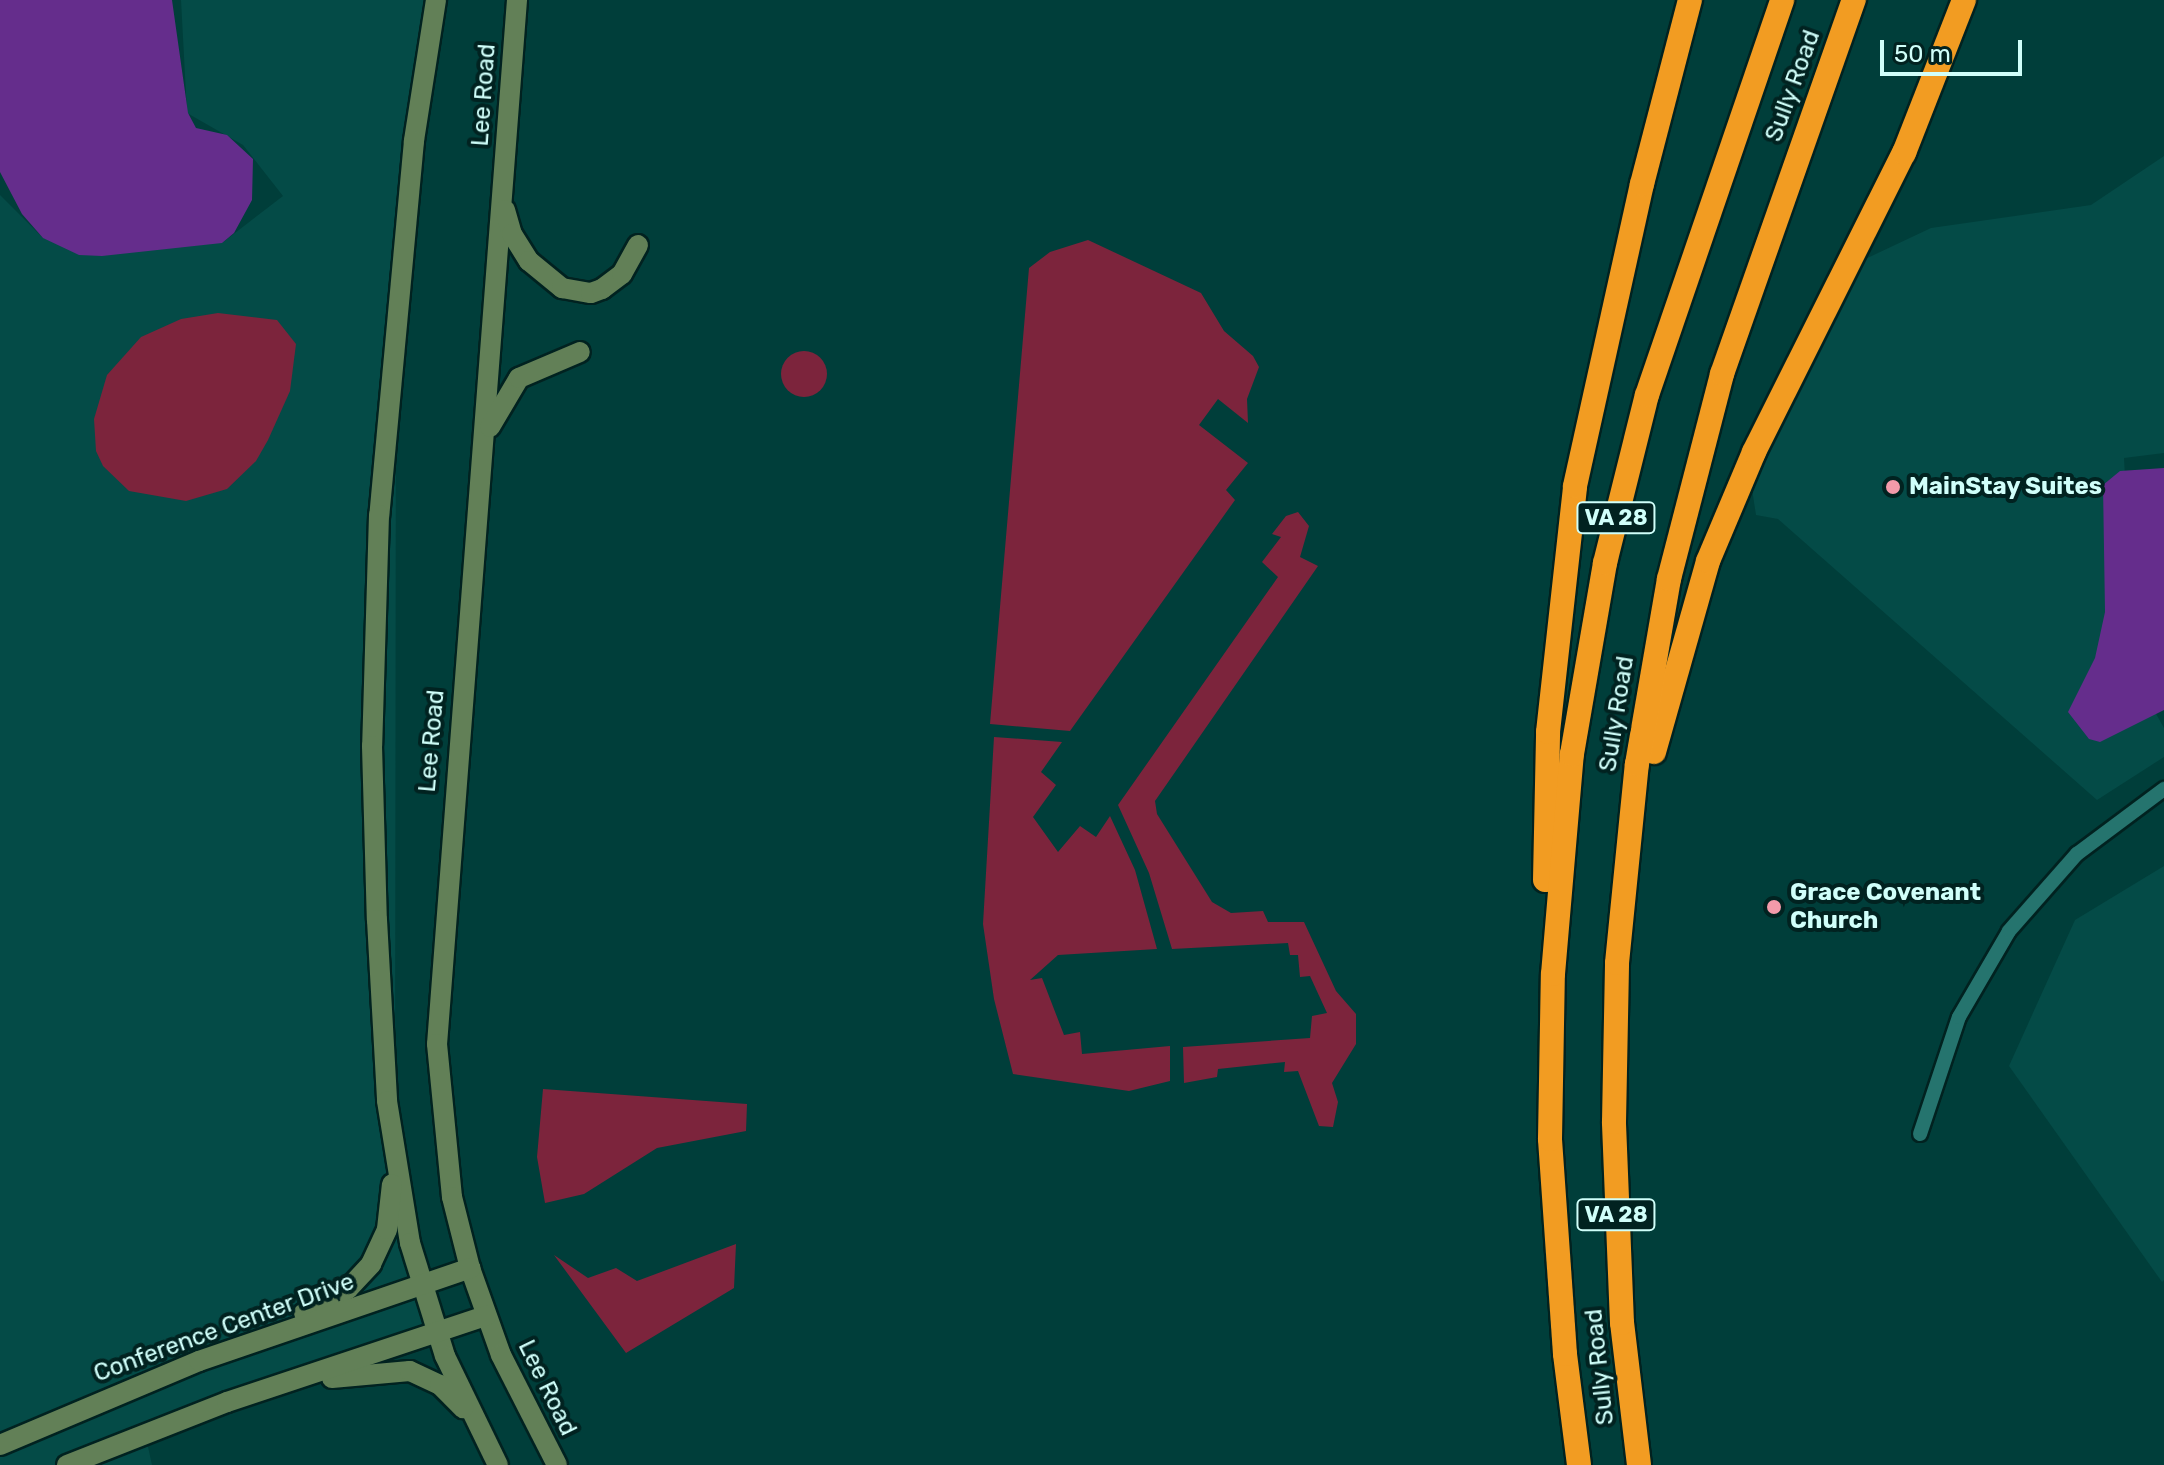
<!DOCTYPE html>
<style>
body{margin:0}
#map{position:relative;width:2164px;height:1465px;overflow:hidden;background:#003e3a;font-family:Rubik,sans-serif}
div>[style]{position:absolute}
.built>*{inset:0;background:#044b47}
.green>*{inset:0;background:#7c243c}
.round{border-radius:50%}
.water>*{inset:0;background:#652d8c}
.roads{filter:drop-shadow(2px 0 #012220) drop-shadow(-2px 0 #012220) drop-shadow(0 2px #012220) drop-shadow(0 -2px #012220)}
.street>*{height:14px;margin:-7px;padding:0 7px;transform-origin:7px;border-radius:7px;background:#25746e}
.secondary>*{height:20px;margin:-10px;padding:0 10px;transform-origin:10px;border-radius:10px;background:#628057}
.highway>*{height:24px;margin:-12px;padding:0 12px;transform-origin:12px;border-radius:12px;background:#f29c22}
.dots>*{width:22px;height:22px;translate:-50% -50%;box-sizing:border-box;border:4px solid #012220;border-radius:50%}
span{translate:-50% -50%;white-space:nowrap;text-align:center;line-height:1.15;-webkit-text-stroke:8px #012220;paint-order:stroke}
.shield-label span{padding:2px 6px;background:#012220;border:2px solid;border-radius:6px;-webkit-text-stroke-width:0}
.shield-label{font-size:22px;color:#d0fffa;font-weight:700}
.street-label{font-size:24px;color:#d0fffa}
.poi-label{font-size:24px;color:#d0fffa;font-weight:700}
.left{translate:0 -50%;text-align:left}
.scale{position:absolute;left:1880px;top:40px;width:142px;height:36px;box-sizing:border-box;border:4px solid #d0fffa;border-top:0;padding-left:10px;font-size:24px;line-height:28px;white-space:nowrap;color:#d0fffa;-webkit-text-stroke:6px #012220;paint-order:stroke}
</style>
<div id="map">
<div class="built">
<div style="clip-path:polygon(181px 0,440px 0,396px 330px,395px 1156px,436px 1333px,145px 1433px,152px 1465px,0 1465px,0 195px,43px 238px,222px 243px,283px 196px,243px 145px,187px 113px)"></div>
<div style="clip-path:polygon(2164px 156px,2164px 453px,2124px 458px,2136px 678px,2164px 728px,2164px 757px,2097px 800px,1778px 519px,1756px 515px,1752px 489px,1861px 261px,1931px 228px,2091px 205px)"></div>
<div style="clip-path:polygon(2164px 866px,2164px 1280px,2162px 1282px,2009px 1066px,2075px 920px)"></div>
</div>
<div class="green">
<div style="clip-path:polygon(1088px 240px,1201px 293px,1224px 331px,1253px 356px,1259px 367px,1247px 399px,1248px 423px,1218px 399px,1199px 425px,1248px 463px,1226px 490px,1235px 500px,1070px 731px,990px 724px,1029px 268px,1050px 252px)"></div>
<div style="clip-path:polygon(218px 313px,277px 320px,296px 344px,290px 391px,268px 440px,256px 461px,227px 489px,186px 501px,129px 491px,103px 466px,96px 451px,94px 419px,107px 375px,141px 337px,181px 319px)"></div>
<div class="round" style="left:781px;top:351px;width:46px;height:46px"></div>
<div style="clip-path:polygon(1298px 512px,1309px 526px,1300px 557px,1318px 566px,1155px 801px,1157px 814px,1212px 902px,1231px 913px,1263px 911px,1268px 922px,1304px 922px,1336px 991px,1356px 1014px,1356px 1044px,1332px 1083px,1338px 1102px,1333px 1127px,1319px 1126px,1298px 1071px,1284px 1072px,1285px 1062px,1218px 1069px,1217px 1077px,1184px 1083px,1183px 1047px,1310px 1038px,1312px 1016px,1327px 1013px,1310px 976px,1300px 977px,1298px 955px,1290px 955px,1288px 943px,1172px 949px,1149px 873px,1118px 805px,1278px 577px,1262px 562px,1281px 537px,1272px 534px,1286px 516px)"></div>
<div style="clip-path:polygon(994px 737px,1062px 742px,1041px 772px,1056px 785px,1033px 817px,1058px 852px,1080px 826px,1096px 837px,1110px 816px,1135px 870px,1157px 949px,1058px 955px,1030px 980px,1042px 978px,1064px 1035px,1080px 1032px,1082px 1054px,1170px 1046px,1170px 1081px,1129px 1091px,1013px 1074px,994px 999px,983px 924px)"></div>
<div style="clip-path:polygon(543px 1089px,747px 1104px,746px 1131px,657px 1148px,584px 1194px,545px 1203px,537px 1157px)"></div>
<div style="clip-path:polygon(736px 1244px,734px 1288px,626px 1353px,554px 1255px,588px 1278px,616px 1268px,637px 1281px)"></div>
</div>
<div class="water">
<div style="clip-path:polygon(0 0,172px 0,188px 113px,196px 128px,227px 135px,253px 159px,252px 200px,234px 233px,222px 243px,102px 256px,79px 255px,43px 238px,22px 214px,0 172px)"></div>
<div style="clip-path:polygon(2164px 468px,2164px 710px,2100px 742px,2089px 739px,2068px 712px,2095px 658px,2105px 612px,2103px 485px,2120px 471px)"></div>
</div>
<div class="roads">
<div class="street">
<div style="left:1920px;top:1134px;width:123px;rotate:-71.6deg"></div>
<div style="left:1959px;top:1017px;width:99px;rotate:-59.8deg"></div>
<div style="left:2009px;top:931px;width:103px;rotate:-48.6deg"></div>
<div style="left:2077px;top:854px;width:109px;rotate:-36.8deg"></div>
</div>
<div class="secondary">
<div style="left:436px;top:0;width:143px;rotate:98.9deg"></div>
<div style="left:414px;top:141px;width:376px;rotate:95.3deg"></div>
<div style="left:379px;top:515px;width:231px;rotate:91.7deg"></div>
<div style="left:372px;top:746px;width:174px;rotate:88.4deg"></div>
<div style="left:377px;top:920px;width:181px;rotate:86.8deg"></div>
<div style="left:387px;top:1101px;width:144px;rotate:80.8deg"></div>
<div style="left:410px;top:1243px;width:118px;rotate:72.8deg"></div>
<div style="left:445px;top:1356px;width:121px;rotate:64.1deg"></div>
<div style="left:517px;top:0;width:1047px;rotate:94.38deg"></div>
<div style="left:437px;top:1044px;width:154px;rotate:84.4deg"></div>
<div style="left:452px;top:1197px;width:73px;rotate:75.8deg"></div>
<div style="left:470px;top:1268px;width:92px;rotate:70.4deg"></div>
<div style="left:501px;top:1355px;width:123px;rotate:63deg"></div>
<div style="left:505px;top:210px;width:25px;rotate:74deg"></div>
<div style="left:512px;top:234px;width:32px;rotate:58deg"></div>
<div style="left:529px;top:261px;width:43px;rotate:39.3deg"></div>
<div style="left:562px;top:288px;width:29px;rotate:10deg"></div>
<div style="left:591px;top:293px;width:12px;rotate:-20deg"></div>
<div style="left:602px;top:289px;width:25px;rotate:-37deg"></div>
<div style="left:622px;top:274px;width:33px;rotate:-61deg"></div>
<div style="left:490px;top:427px;width:57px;rotate:-59.4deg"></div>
<div style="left:519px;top:378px;width:66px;rotate:-23.1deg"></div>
<div style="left:304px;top:1313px;width:50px;rotate:-28.6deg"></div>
<div style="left:348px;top:1289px;width:34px;rotate:-47deg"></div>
<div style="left:371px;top:1264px;width:38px;rotate:-65deg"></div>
<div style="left:387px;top:1229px;width:45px;rotate:-83.7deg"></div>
<div style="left:332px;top:1378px;width:78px;rotate:-5.1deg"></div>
<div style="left:410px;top:1371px;width:33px;rotate:25deg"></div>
<div style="left:440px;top:1385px;width:33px;rotate:45deg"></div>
<div style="left:0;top:1445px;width:216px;rotate:-22.9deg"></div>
<div style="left:199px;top:1361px;width:287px;rotate:-18.9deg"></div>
<div style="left:67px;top:1465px;width:172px;rotate:-21.5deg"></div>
<div style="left:227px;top:1402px;width:273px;rotate:-18.4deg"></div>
</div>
<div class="highway">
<div style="left:1654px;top:752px;width:198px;rotate:-74.2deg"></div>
<div style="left:1708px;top:561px;width:118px;rotate:-67.1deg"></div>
<div style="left:1754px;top:452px;width:335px;rotate:-63.4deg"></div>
<div style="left:1904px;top:153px;width:164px;rotate:-68.6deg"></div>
<div style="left:1545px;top:880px;width:148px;rotate:-88.8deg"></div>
<div style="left:1548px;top:732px;width:247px;rotate:-83.7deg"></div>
<div style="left:1575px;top:486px;width:309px;rotate:-77.5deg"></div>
<div style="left:1642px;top:184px;width:190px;rotate:-75.4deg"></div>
<div style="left:1579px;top:1465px;width:112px;rotate:-97.2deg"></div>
<div style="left:1565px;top:1354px;width:216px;rotate:-94deg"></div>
<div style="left:1550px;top:1139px;width:165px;rotate:-89deg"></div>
<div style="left:1553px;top:974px;width:221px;rotate:-85.1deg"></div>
<div style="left:1572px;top:754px;width:194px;rotate:-80.2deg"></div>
<div style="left:1605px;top:563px;width:173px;rotate:-76deg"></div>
<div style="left:1647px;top:395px;width:417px;rotate:-71.1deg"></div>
<div style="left:1639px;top:1465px;width:143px;rotate:-96.8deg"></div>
<div style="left:1622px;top:1323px;width:201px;rotate:-92.3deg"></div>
<div style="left:1614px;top:1122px;width:159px;rotate:-88.9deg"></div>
<div style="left:1617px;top:963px;width:200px;rotate:-84.3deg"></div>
<div style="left:1637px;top:764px;width:188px;rotate:-80.2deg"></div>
<div style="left:1669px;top:579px;width:212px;rotate:-75.5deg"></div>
<div style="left:1722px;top:374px;width:397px;rotate:-70.6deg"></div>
</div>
</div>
<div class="dots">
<div style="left:1893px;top:487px;background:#f39aaa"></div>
<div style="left:1774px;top:907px;background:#f39aaa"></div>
</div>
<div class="shield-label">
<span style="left:1616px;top:518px">VA 28</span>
<span style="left:1616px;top:1215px">VA 28</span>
</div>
<div class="street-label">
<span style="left:1793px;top:86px;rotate:-70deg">Sully Road</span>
<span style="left:484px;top:95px;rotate:-86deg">Lee Road</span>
<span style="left:1617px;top:714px;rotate:-81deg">Sully Road</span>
<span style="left:432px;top:741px;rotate:-85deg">Lee Road</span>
<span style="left:224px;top:1328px;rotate:-20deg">Conference Center Drive</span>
<span style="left:1600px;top:1367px;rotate:-96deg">Sully Road</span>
<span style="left:547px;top:1388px;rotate:64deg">Lee Road</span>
</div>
<div class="poi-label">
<span class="left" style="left:1909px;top:487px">MainStay Suites</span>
<span class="left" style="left:1790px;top:907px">Grace Covenant<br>Church</span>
</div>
<div class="scale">50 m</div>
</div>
